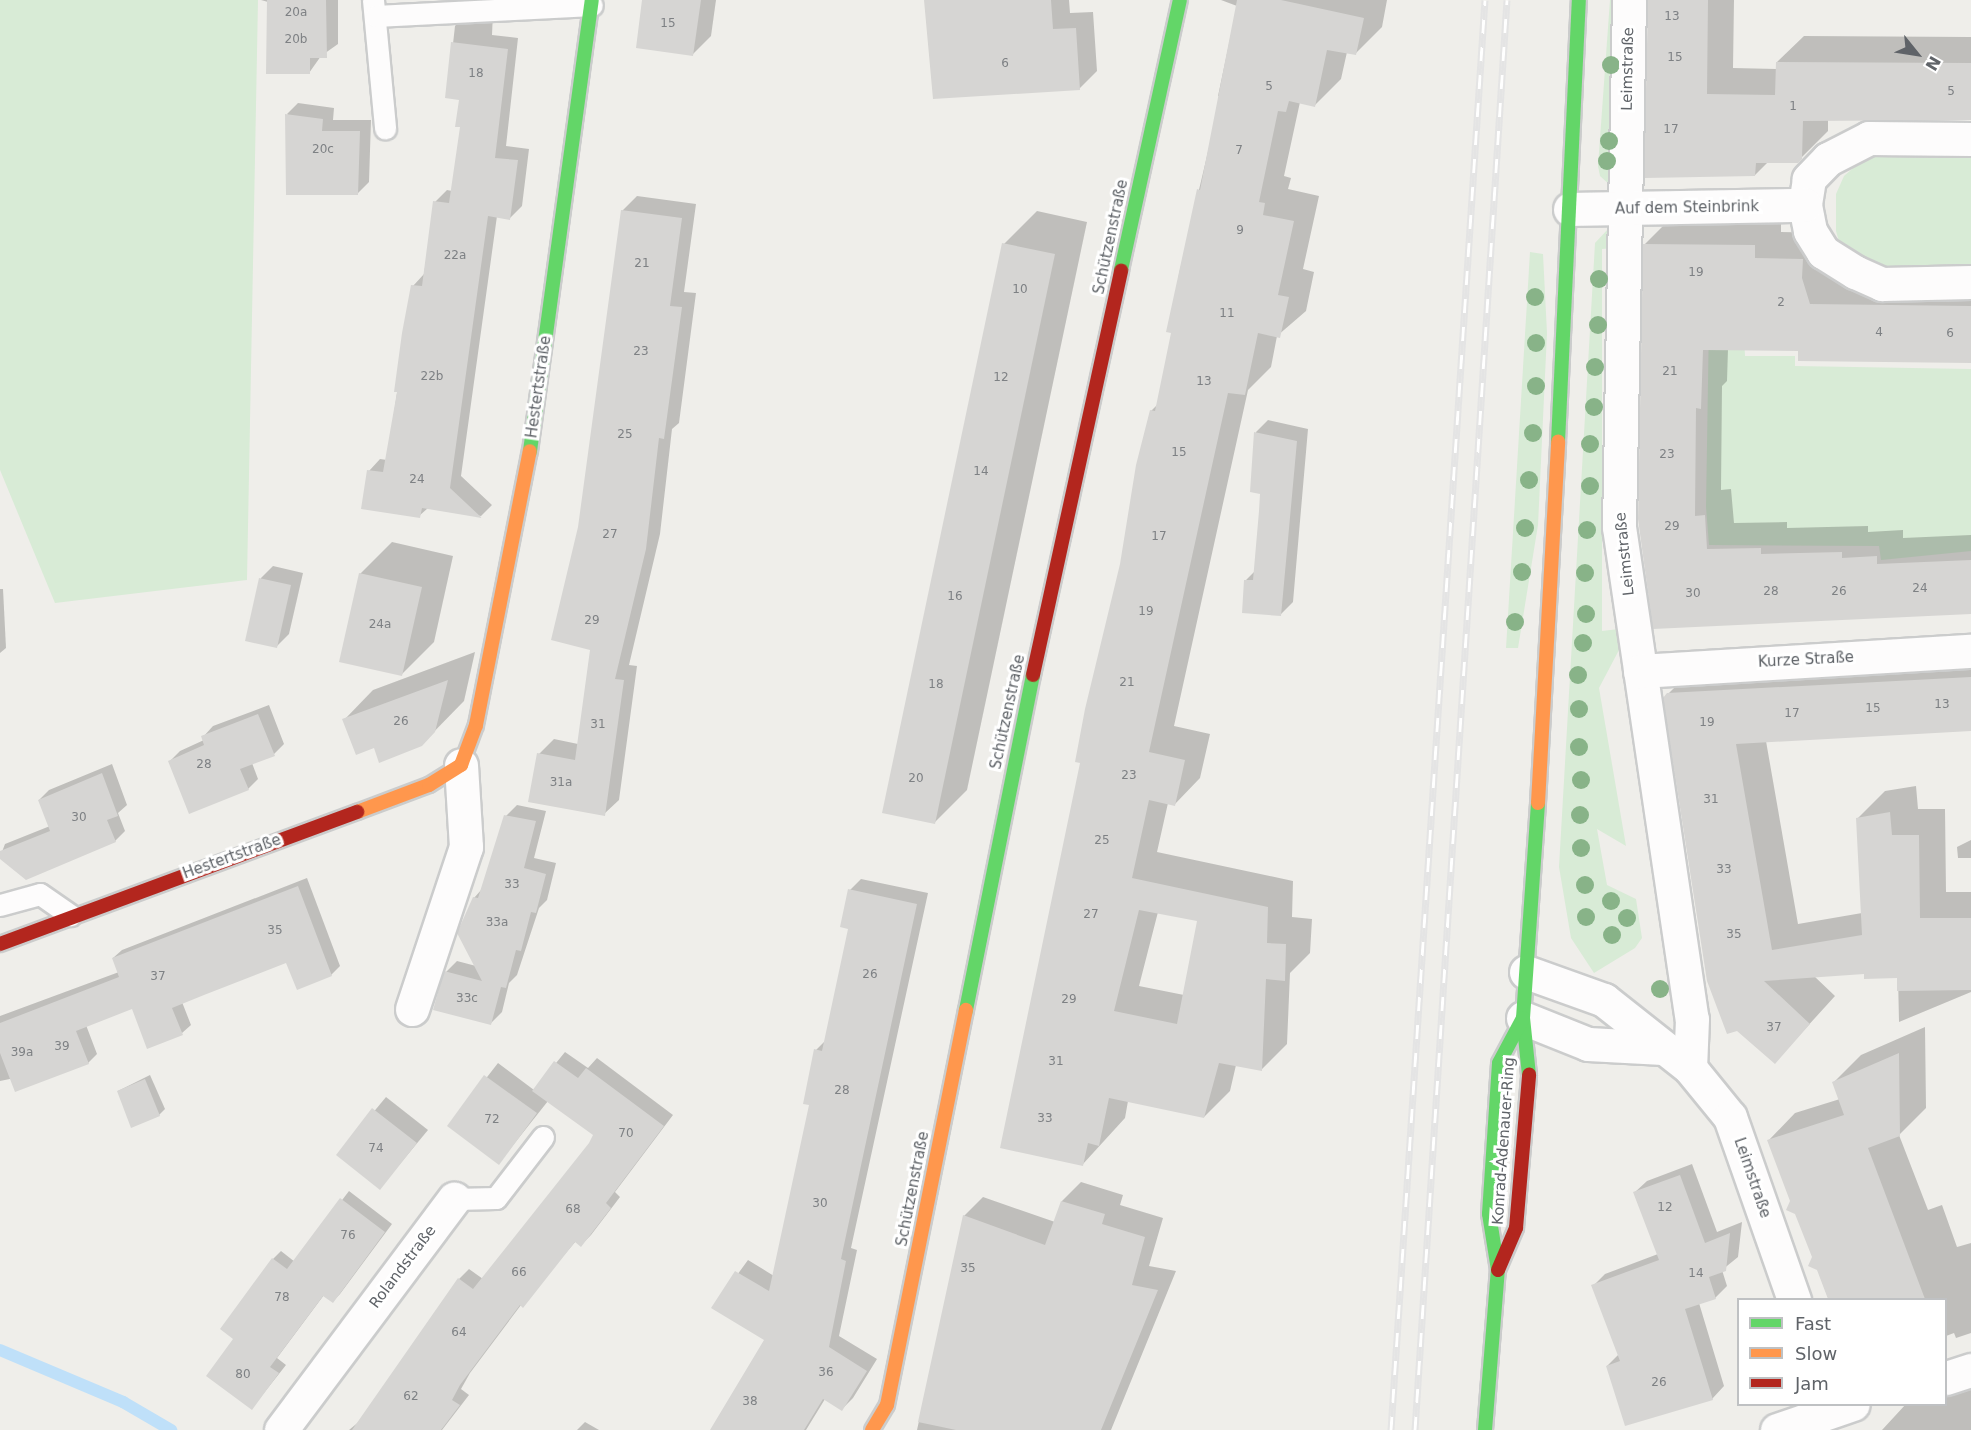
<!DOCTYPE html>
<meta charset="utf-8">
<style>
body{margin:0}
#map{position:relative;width:1971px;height:1430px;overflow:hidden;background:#efeeea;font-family:"DejaVu Sans",sans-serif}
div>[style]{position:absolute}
.green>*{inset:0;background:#d8ebd6}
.shadow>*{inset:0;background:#0003}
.stream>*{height:12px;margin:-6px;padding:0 6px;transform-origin:6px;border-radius:6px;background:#bfe0f9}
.building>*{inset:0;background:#d6d5d3}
.roads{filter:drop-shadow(2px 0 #cbcccc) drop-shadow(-2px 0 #cbcccc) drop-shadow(0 2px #cbcccc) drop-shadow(0 -2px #cbcccc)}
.lane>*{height:21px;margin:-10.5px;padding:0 10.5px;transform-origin:10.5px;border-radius:10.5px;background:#fdfcfc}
.street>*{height:33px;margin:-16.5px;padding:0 16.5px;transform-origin:16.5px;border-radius:16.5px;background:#fdfcfc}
.fast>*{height:14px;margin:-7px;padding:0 7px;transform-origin:7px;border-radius:7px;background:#63d668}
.slow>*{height:14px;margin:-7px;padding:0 7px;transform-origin:7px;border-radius:7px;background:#ff974d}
.jam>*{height:14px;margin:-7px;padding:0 7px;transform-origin:7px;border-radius:7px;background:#b3261e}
.rail>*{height:7px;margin-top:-3.5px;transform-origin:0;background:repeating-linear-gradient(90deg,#fff 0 14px,#e4e4e4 0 28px);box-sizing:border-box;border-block:2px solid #e4e4e4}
.trees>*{width:18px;height:18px;margin:-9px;border-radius:50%;background:#88b388}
span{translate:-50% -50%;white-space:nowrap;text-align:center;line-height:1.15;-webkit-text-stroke:6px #fff;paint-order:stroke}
.number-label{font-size:12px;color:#7e8184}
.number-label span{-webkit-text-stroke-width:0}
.street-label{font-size:15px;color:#5f6368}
.legend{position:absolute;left:1737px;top:1298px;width:210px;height:108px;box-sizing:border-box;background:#fff;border:2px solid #bfc1c3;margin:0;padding:8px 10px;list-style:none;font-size:18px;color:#5f6368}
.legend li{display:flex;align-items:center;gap:12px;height:30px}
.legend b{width:30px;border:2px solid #bfc1c3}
.north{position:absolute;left:1887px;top:24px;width:60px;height:60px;-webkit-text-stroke:4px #fff;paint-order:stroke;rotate:120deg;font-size:16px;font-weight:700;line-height:24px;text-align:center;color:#5f6368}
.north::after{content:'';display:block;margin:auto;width:21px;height:27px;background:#5f6368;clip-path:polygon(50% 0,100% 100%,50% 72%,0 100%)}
</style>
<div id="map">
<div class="green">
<div style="clip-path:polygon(0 0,258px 0,247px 580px,55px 603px,0 470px)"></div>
<div style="clip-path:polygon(1610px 0,1620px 0,1611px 186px,1600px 176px,1598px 166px)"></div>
<div style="clip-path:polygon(1868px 155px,1971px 157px,1971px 277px,1899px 277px,1841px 249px,1836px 231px,1836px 194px,1844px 176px)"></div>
<div style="clip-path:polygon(1609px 228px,1615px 248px,1602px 249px,1602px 631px,1619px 629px,1619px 650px,1599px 688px,1626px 846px,1597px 829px,1607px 885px,1636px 899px,1642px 938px,1635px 948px,1594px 973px,1571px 938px,1559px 867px,1595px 243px)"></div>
<div style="clip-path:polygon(1530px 252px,1543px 254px,1547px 333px,1538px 525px,1518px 648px,1506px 648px)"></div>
<div style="clip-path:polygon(1743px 314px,1745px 356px,1795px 356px,1795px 366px,1971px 369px,1971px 551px,1881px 560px,1879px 546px,1709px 545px,1706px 507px,1709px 319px)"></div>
</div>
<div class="shadow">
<div style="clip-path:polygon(261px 0,338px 0,338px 44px,321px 56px,309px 73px,268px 2px)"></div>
<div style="clip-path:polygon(644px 0,716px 0,711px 36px,693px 54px)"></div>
<div style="clip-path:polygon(927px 0,1069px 0,1070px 13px,1093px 12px,1097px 71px,1079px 89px)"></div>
<div style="clip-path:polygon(evenodd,1221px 0,1387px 0,1382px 27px,1356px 53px,1347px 52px,1341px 79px,1315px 105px,1300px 102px,1284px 176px,1291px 178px,1288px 189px,1319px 196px,1303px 269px,1314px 272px,1306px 311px,1277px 336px,1271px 367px,1248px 390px,1174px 726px,1210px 734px,1200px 778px,1175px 804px,1168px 803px,1157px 852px,1293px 881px,1292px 917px,1312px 919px,1310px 953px,1290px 973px,1287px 1044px,1261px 1070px,1236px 1065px,1230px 1091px,1204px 1117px,1128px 1101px,1125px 1118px,1083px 1164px,1121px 565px,1151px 411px,1158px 404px,1173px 332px,1179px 274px,1221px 97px,1218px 96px,1237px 6px,1221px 0,1158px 912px,1199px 920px,1184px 995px,1139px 986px,1158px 912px)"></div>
<div style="clip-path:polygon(1649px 0,1734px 0,1733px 68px,1777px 69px,1777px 62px,1804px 36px,1971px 37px,1971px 120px,1828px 119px,1828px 131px,1797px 162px,1768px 162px,1755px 175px)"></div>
<div style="clip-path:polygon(493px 12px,492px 35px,518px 38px,506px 146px,529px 149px,522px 206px,510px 218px,497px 216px,461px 476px,492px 505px,481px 516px,428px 508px,419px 516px,369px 471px,380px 459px,387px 460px,413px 286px,424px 274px,435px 202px,447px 190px,452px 191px,461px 126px,460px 98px,447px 97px,455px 26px,466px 14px)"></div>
<div style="clip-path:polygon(298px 103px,334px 108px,333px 120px,371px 120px,369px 182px,357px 194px,287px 114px)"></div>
<div style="clip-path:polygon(637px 196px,696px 204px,684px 292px,696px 293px,679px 423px,672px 429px,660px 534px,629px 665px,637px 666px,619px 800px,604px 814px,539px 754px,554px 739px,578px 744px,591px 648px,579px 527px,622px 211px)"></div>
<div style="clip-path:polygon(1037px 211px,1087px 222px,967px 790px,934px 823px,1004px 244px)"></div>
<div style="clip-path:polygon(1671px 218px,1781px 219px,1781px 232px,1829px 233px,1837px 278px,1971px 279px,1971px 362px,1800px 349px,1728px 349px,1727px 381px,1722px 386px,1721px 490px,1731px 489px,1734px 523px,1787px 522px,1787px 528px,1868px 526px,1868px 532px,1903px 530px,1903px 538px,1971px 535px,1971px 611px,1654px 628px,1645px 244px)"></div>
<div style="clip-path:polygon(1268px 420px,1308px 429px,1293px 602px,1281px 614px,1246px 580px,1255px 571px,1262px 493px,1256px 432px)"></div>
<div style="clip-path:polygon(392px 542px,453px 556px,434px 642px,402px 674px,360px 574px)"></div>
<div style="clip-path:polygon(273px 566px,303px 573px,289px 634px,277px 646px,247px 639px,261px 578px)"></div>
<div style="clip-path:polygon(0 589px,3px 589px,6px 648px,0 653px)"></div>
<div style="clip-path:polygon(475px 652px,464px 701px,421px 745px,375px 746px,344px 720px,373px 690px)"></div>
<div style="clip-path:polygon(1971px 652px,1971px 730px,1766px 741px,1798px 924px,1862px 913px,1858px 818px,1885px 791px,1916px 786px,1918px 809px,1945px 809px,1946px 892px,1971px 892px,1971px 992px,1899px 1022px,1898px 976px,1865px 973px,1814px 976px,1835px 996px,1775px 1062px,1668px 694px,1695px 667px)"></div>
<div style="clip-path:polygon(269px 705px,284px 744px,274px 754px,252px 763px,258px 779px,248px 789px,169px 762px,180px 751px,204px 740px,203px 737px,213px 726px)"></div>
<div style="clip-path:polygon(112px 764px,127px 805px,118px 813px,125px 831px,115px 841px,0 857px,5px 844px,50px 826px,39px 800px,49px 790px)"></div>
<div style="clip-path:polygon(517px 805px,546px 811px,534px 858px,556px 863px,547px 900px,539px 908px,517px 975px,509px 983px,502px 1012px,491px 1023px,446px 972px,457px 961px,476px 966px,474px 898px,482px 889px,506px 816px)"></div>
<div style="clip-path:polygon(1971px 840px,1971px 858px,1958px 858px,1957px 847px)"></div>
<div style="clip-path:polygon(307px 878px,340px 966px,331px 975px,287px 961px,182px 1002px,191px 1025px,182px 1033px,132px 1007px,86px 1025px,97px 1054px,88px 1063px,0 1081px,0 1016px,119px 972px,113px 958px,122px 950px)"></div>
<div style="clip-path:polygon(861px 879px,928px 893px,851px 1248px,857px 1250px,839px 1336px,877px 1359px,853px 1398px,842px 1409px,825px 1399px,806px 1430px,711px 1430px,766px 1340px,713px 1308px,748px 1260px,774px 1276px,811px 1104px,816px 1050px,826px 1040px,850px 927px,850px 890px)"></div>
<div style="clip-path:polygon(1925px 1027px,1926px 1108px,1899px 1135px,1928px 1210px,1942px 1205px,1957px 1247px,1971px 1243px,1971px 1333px,1956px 1338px,1954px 1333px,1946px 1336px,1946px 1300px,1829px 1300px,1769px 1140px,1795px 1113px,1840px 1099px,1834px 1082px,1861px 1055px)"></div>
<div style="clip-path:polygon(565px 1052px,588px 1068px,597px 1058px,673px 1115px,615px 1192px,620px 1197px,591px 1235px,581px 1245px,576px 1241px,521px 1305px,470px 1373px,461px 1389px,469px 1395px,442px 1430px,349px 1430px,361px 1420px,459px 1279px,469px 1269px,483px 1279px,591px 1144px,595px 1135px,548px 1101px,499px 1163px,449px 1126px,498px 1063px,534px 1090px)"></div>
<div style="clip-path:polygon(150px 1075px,165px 1109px,159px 1115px,118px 1091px)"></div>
<div style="clip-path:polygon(386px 1097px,428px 1130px,380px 1188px,338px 1155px)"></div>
<div style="clip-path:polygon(1692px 1164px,1717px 1232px,1742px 1222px,1738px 1257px,1722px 1270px,1727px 1286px,1715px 1298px,1699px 1303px,1724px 1386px,1712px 1399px,1607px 1366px,1619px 1354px,1593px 1286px,1605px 1274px,1658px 1254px,1634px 1193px,1647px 1181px)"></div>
<div style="clip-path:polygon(1081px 1182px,1123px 1195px,1120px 1205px,1163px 1218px,1149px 1266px,1176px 1271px,1111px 1430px,917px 1430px,964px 1216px,983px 1197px,1055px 1222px,1062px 1201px)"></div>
<div style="clip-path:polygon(349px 1191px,392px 1224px,340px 1294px,333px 1301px,324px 1295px,277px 1358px,286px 1365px,252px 1408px,235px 1339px,273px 1259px,281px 1251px,295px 1262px)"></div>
<div style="clip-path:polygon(1971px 1379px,1971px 1430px,1882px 1430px,1906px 1404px,1946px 1404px,1946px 1387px)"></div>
<div style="clip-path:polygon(585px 1422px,599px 1430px,577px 1430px)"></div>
</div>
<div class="stream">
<div style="left:0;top:1350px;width:134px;rotate:22.9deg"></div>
<div style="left:123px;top:1402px;width:56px;rotate:30.3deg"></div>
</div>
<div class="building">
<div style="clip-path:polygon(267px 0,326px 0,327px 58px,310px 58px,310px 74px,266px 74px)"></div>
<div style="clip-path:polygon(642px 0,701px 0,693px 56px,636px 48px)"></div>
<div style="clip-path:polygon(924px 0,1051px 0,1053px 29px,1076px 28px,1080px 90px,933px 99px)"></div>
<div style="clip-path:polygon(evenodd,1237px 0,1281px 0,1364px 18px,1356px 55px,1327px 50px,1315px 107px,1289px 101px,1286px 112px,1278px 111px,1259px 202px,1265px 203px,1263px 215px,1294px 221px,1278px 295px,1289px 297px,1280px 338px,1258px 333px,1245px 395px,1228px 393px,1149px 752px,1185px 760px,1175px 806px,1149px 800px,1132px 878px,1268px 907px,1267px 943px,1286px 944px,1285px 981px,1266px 979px,1262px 1071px,1219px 1063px,1204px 1118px,1109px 1098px,1099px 1146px,1088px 1143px,1083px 1166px,1000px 1148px,1080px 763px,1075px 762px,1085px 709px,1120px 564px,1136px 465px,1150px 410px,1155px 411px,1171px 333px,1166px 332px,1197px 189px,1200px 190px,1237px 0,1139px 910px,1197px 921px,1177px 1024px,1114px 1011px,1139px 910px)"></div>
<div style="clip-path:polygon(1648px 0,1708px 0,1707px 94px,1775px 95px,1776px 62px,1971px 63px,1971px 120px,1803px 121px,1802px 159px,1798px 163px,1756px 163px,1755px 176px,1644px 178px)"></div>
<div style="clip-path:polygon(451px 42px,508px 49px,495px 158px,518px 160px,510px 220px,488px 216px,450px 488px,482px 518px,422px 508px,420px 518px,361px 509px,367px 470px,383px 472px,397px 392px,394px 392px,402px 333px,411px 285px,422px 286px,433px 201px,449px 203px,460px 127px,455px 127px,459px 100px,445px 98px)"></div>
<div style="clip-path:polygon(285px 114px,323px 119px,322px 131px,360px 131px,358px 195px,286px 195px)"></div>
<div style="clip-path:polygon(621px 210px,682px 218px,670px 306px,682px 307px,664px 439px,659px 438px,646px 549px,615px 679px,624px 680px,605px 816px,528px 802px,537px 753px,575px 760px,590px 650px,551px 640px,578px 527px)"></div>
<div style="clip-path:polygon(1002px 243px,1055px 254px,935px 824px,882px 813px)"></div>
<div style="clip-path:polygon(1643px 244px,1755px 245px,1755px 258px,1803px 259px,1802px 278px,1810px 304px,1971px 306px,1971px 363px,1798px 361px,1798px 351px,1703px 350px,1701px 409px,1696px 408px,1695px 516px,1705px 515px,1707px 549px,1761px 548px,1761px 554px,1842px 552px,1842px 558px,1877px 556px,1877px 564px,1971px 560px,1971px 614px,1653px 629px,1638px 519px)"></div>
<div style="clip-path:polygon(1254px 432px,1297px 441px,1281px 616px,1242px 613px,1244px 580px,1253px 580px,1259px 511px,1260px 494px,1250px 492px)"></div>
<div style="clip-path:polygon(359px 573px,422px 587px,402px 676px,339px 662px)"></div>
<div style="clip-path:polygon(259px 578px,291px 585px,277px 648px,245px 641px)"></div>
<div style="clip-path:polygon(1971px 677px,1971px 731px,1736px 744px,1772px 950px,1862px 935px,1856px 818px,1890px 812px,1892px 835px,1919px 835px,1920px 918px,1971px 918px,1971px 990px,1897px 991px,1897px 978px,1864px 979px,1864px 974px,1764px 981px,1810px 1024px,1775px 1064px,1737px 1031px,1727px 1034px,1707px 981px,1663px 698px,1667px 693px)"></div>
<div style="clip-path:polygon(448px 680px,435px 732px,422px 746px,379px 763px,374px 748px,356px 755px,342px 719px)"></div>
<div style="clip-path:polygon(258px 714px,275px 756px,240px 769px,249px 790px,189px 814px,168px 761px,204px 745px,201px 736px)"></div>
<div style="clip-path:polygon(102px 773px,118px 816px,107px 820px,116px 842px,26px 880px,0 859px,0 851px,50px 831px,38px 800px)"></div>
<div style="clip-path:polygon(504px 815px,536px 821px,524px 868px,546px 874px,536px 913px,531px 912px,521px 951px,516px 950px,506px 988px,501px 987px,491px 1025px,433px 1010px,444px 971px,482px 981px,457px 933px,473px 897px,478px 898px)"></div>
<div style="clip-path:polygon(298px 886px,332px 976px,297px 990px,286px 963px,204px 995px,172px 1008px,183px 1035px,147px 1049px,132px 1009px,76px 1031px,89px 1064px,15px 1092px,0 1053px,0 1023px,119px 977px,112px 958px)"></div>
<div style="clip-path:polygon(848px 889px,917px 904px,841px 1259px,846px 1261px,829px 1347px,867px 1371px,842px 1411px,823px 1399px,804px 1430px,710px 1430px,764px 1340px,711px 1308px,735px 1271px,769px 1291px,809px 1105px,803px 1104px,814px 1049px,822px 1051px,848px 929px,840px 927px)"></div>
<div style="clip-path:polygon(1899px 1053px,1900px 1136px,1868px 1148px,1925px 1299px,1828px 1299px,1817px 1270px,1808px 1266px,1812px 1257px,1795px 1214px,1786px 1210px,1790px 1201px,1767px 1140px,1844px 1115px,1832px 1082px)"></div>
<div style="clip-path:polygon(554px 1061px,578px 1078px,586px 1068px,664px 1126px,606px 1203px,611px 1208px,581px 1247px,575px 1242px,523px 1308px,520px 1305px,460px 1385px,452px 1400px,460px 1405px,441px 1430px,352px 1430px,458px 1278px,473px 1289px,589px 1143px,593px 1135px,532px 1091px)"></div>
<div style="clip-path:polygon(484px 1075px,537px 1113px,499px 1165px,447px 1126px)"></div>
<div style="clip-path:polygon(145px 1079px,160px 1116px,131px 1128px,117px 1091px)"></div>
<div style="clip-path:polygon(372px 1108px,417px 1143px,380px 1190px,336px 1155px)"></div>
<div style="clip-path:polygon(1680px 1175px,1705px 1243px,1730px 1233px,1726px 1271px,1709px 1277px,1716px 1299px,1685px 1309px,1713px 1400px,1625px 1426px,1606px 1366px,1620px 1361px,1591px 1285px,1659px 1260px,1633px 1192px)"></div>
<div style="clip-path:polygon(340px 1198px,385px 1232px,333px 1303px,323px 1296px,270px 1367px,279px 1373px,252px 1410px,206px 1376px,233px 1339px,220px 1329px,272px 1258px,287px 1269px)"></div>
<div style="clip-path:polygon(1061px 1201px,1105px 1214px,1102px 1224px,1145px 1237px,1132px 1285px,1158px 1290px,1101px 1430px,956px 1430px,918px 1422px,963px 1215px,1045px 1245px)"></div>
</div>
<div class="roads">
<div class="lane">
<div style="left:373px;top:0;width:129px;rotate:84.6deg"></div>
<div style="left:376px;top:16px;width:216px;rotate:-2.9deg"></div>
<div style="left:0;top:905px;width:41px;rotate:-15.4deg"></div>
<div style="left:40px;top:894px;width:37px;rotate:35deg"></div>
<div style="left:454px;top:1199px;width:42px;rotate:-1.4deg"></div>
<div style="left:496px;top:1198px;width:77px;rotate:-52.4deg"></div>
</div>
<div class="street">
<div style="left:1629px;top:0;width:527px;rotate:91.09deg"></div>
<div style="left:1619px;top:527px;width:497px;rotate:81.6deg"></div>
<div style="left:1692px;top:1019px;width:49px;rotate:92.3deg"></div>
<div style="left:1971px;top:139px;width:102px;rotate:-179.4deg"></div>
<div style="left:1869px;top:138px;width:46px;rotate:152.9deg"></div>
<div style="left:1828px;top:159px;width:28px;rotate:134deg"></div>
<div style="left:1809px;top:179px;width:26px;rotate:99deg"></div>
<div style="left:1805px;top:205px;width:26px;rotate:79deg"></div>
<div style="left:1810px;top:231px;width:25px;rotate:58deg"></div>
<div style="left:1823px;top:252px;width:38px;rotate:32deg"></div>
<div style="left:1855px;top:272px;width:30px;rotate:24deg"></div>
<div style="left:1882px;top:284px;width:89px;rotate:-1.3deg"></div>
<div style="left:1570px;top:209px;width:235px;rotate:-1deg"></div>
<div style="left:1640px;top:671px;width:332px;rotate:-3.5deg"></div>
<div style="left:1526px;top:972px;width:83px;rotate:19.7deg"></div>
<div style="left:1604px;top:1000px;width:110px;rotate:38.3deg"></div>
<div style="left:1690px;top:1068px;width:63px;rotate:50.8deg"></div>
<div style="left:1730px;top:1117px;width:194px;rotate:70.7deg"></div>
<div style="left:412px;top:1009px;width:171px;rotate:-71.6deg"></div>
<div style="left:466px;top:847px;width:82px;rotate:-93.5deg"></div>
<div style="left:1523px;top:1018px;width:70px;rotate:21.8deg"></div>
<div style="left:1588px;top:1044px;width:75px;rotate:3.1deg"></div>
<div style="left:1946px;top:1378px;width:26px;rotate:-18deg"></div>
<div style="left:281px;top:1430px;width:289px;rotate:-53.2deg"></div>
<div style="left:1777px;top:1430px;width:80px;rotate:-18.9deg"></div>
</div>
<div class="fast">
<div style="left:1121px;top:270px;width:276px;rotate:-77.7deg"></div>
<div style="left:1558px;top:442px;width:442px;rotate:-87.3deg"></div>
<div style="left:530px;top:451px;width:455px;rotate:-82.2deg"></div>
<div style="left:966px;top:1010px;width:342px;rotate:-78.7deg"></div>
<div style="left:1529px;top:1075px;width:57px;rotate:-96deg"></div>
<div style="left:1523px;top:1018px;width:216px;rotate:-86deg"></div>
<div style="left:1485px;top:1430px;width:161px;rotate:-85.4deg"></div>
<div style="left:1498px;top:1270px;width:57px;rotate:-99.1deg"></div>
<div style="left:1489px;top:1214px;width:151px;rotate:-86.2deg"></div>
<div style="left:1499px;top:1063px;width:51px;rotate:-61.9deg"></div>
</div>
<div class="slow">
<div style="left:1538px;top:803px;width:362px;rotate:-86.8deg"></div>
<div style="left:357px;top:812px;width:77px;rotate:-20.6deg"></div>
<div style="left:429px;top:785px;width:38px;rotate:-32deg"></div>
<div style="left:461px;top:765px;width:43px;rotate:-69.4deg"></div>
<div style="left:476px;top:725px;width:279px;rotate:-78.9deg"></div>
<div style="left:872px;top:1430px;width:29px;rotate:-59deg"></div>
<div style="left:887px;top:1405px;width:403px;rotate:-78.7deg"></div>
</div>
<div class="jam">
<div style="left:1033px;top:675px;width:414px;rotate:-77.7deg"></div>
<div style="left:0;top:944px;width:381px;rotate:-20.3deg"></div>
<div style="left:1498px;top:1270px;width:46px;rotate:-66.8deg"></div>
<div style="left:1516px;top:1228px;width:154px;rotate:-85.1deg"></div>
</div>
</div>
<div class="rail">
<div style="left:1391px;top:1430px;width:1433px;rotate:-86.24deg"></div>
<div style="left:1415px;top:1430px;width:1433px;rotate:-86.32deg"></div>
</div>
<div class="trees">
<div style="left:1611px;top:65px"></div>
<div style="left:1609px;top:141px"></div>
<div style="left:1607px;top:161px"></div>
<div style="left:1599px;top:279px"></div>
<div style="left:1535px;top:297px"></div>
<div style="left:1598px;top:325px"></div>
<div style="left:1536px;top:343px"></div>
<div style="left:1595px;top:367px"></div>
<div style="left:1536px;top:386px"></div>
<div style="left:1594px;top:407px"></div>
<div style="left:1533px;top:433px"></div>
<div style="left:1590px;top:444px"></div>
<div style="left:1529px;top:480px"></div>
<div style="left:1590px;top:486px"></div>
<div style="left:1525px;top:528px"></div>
<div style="left:1587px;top:530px"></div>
<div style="left:1522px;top:572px"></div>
<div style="left:1585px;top:573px"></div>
<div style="left:1586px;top:614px"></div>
<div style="left:1515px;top:622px"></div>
<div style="left:1583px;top:643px"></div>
<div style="left:1578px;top:675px"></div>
<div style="left:1579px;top:709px"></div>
<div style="left:1579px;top:747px"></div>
<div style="left:1581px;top:780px"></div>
<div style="left:1580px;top:815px"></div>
<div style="left:1581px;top:848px"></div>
<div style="left:1585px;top:885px"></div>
<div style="left:1611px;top:901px"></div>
<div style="left:1586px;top:917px"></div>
<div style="left:1627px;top:918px"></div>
<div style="left:1612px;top:935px"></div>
<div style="left:1660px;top:989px"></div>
</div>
<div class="number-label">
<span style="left:296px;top:13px">20a</span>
<span style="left:1672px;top:17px">13</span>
<span style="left:668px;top:24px">15</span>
<span style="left:296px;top:40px">20b</span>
<span style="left:1675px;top:58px">15</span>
<span style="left:1005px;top:64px">6</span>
<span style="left:476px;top:74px">18</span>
<span style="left:1269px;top:87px">5</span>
<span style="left:1951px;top:92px">5</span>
<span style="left:1793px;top:107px">1</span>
<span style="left:1671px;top:130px">17</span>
<span style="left:323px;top:150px">20c</span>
<span style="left:1239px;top:151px">7</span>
<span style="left:1240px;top:231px">9</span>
<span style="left:455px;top:256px">22a</span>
<span style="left:642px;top:264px">21</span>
<span style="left:1696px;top:273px">19</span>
<span style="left:1020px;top:290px">10</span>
<span style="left:1781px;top:303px">2</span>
<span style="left:1227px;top:314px">11</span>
<span style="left:1879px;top:333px">4</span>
<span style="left:1950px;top:334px">6</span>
<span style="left:641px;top:352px">23</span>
<span style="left:1670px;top:372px">21</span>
<span style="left:432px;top:377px">22b</span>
<span style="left:1001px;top:378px">12</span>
<span style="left:1204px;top:382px">13</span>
<span style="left:625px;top:435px">25</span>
<span style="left:1179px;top:453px">15</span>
<span style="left:1667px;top:455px">23</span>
<span style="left:981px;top:472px">14</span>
<span style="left:417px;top:480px">24</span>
<span style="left:1672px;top:527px">29</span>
<span style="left:610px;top:535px">27</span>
<span style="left:1159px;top:537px">17</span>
<span style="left:1920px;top:589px">24</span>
<span style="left:1771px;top:592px">28</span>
<span style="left:1839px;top:592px">26</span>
<span style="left:1693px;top:594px">30</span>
<span style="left:955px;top:597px">16</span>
<span style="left:1146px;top:612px">19</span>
<span style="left:592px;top:621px">29</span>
<span style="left:380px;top:625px">24a</span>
<span style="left:1127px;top:683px">21</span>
<span style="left:936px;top:685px">18</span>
<span style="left:1942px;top:705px">13</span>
<span style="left:1873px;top:709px">15</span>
<span style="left:1792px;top:714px">17</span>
<span style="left:401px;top:722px">26</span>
<span style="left:1707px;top:723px">19</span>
<span style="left:598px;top:725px">31</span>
<span style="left:204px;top:765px">28</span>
<span style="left:1129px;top:776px">23</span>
<span style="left:916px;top:779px">20</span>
<span style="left:561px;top:783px">31a</span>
<span style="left:1711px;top:800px">31</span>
<span style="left:79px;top:818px">30</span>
<span style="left:1102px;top:841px">25</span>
<span style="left:1724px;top:870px">33</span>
<span style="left:512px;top:885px">33</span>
<span style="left:1091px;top:915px">27</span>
<span style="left:497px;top:923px">33a</span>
<span style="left:275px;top:931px">35</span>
<span style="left:1734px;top:935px">35</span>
<span style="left:870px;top:975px">26</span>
<span style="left:158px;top:977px">37</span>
<span style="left:467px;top:999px">33c</span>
<span style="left:1069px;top:1000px">29</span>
<span style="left:1774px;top:1028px">37</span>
<span style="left:62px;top:1047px">39</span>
<span style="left:22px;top:1053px">39a</span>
<span style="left:1056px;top:1062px">31</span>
<span style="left:842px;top:1091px">28</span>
<span style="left:1045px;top:1119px">33</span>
<span style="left:492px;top:1120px">72</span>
<span style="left:626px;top:1134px">70</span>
<span style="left:376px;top:1149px">74</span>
<span style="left:820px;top:1204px">30</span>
<span style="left:1665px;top:1208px">12</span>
<span style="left:573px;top:1210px">68</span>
<span style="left:348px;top:1236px">76</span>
<span style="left:968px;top:1269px">35</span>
<span style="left:519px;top:1273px">66</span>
<span style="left:1696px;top:1274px">14</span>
<span style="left:282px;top:1298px">78</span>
<span style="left:459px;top:1333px">64</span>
<span style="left:826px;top:1373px">36</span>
<span style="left:243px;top:1375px">80</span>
<span style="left:1659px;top:1383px">26</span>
<span style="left:411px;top:1397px">62</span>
<span style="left:750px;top:1402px">38</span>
</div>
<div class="street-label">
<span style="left:1628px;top:69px;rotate:-89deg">Leimstraße</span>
<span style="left:1687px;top:208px;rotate:-1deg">Auf dem Steinbrink</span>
<span style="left:1111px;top:237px;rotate:-78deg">Schützenstraße</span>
<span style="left:539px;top:387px;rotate:-82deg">Hestertstraße</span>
<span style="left:1625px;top:554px;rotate:-96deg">Leimstraße</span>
<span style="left:1806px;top:660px;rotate:-3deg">Kurze Straße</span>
<span style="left:1008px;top:712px;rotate:-78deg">Schützenstraße</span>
<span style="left:232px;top:857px;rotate:-20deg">Hestertstraße</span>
<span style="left:1504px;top:1141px;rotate:-86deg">Konrad-Adenauer-Ring</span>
<span style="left:1752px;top:1178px;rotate:71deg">Leimstraße</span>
<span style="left:913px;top:1189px;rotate:-79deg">Schützenstraße</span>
<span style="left:403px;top:1267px;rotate:-53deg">Rolandstraße</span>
</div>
<ul class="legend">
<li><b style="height:8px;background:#63d668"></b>Fast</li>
<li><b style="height:8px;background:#ff974d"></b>Slow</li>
<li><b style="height:8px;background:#b3261e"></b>Jam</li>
</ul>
<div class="north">N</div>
</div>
